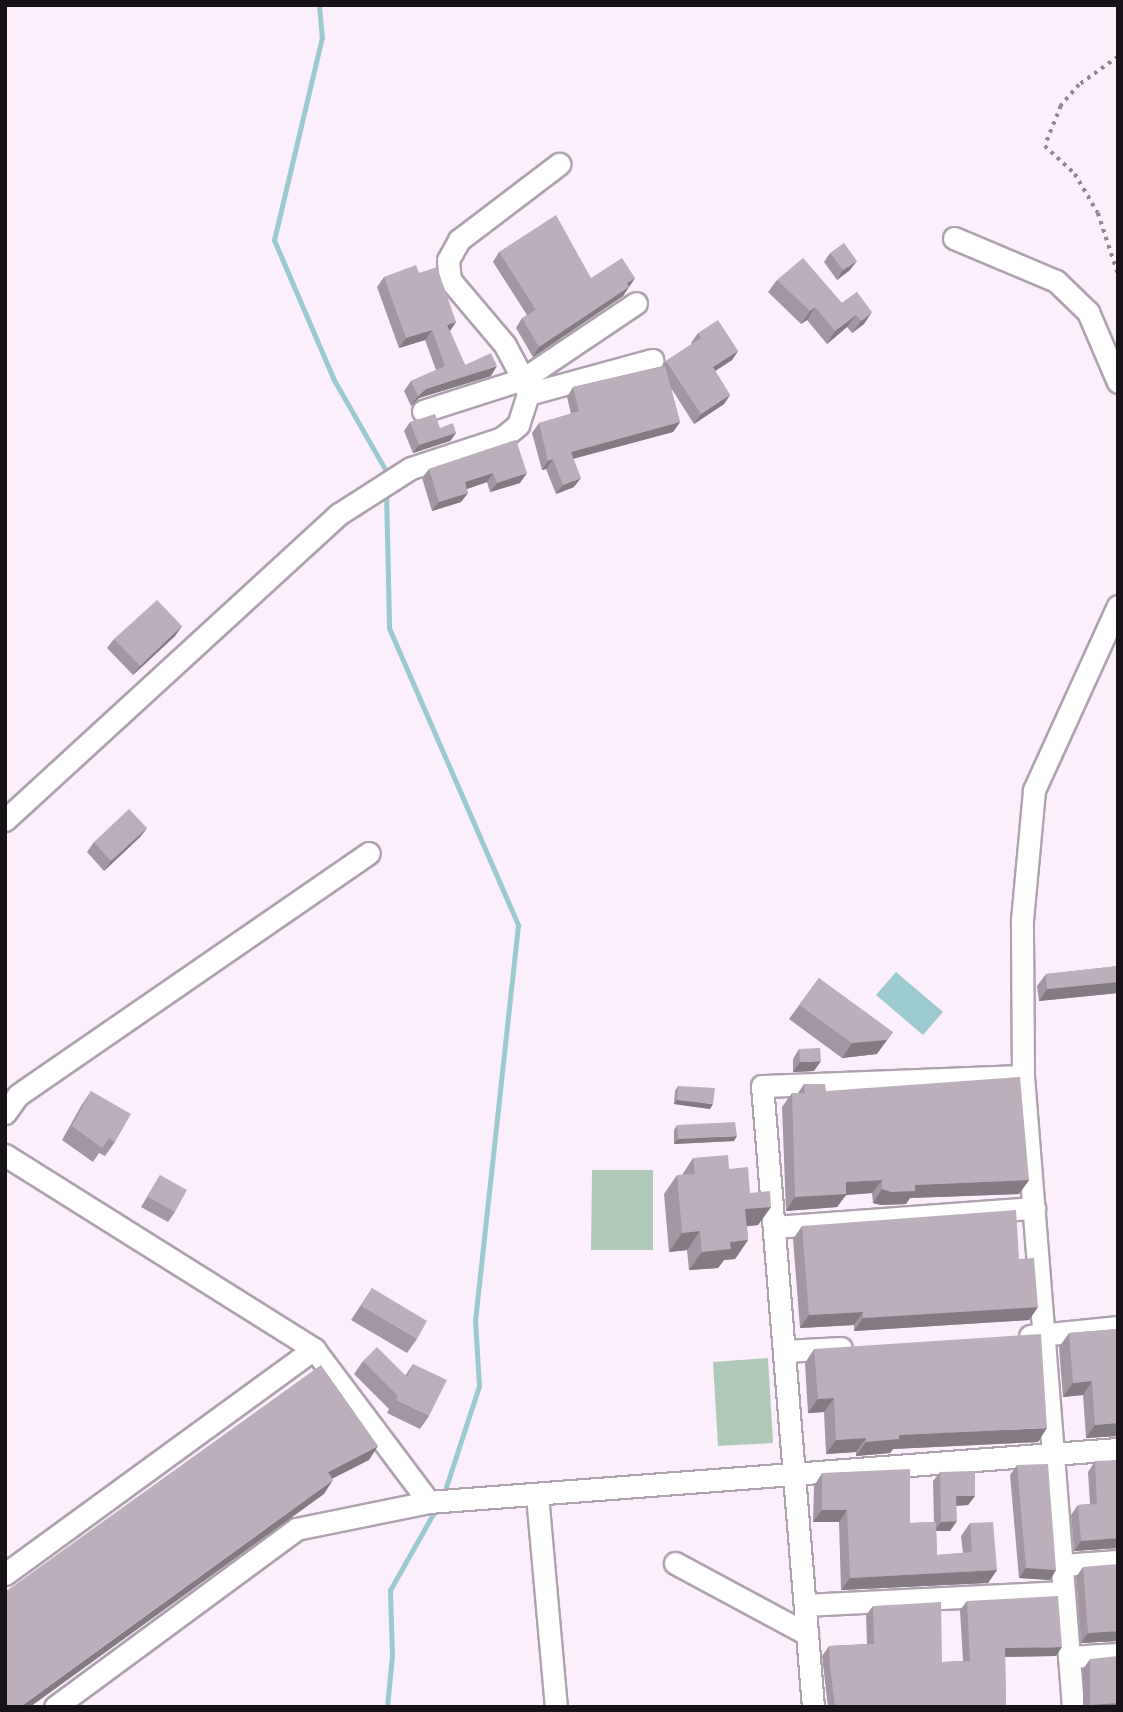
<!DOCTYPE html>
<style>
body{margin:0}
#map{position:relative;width:1123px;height:1712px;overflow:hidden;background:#fceffc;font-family:Quicksand,sans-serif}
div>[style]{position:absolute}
.green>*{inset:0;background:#afc9b8}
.water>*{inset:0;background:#9dc9d1}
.stream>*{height:5px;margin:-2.5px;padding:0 2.5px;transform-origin:2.5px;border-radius:2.5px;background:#9dc9d1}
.path>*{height:3.5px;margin-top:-1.75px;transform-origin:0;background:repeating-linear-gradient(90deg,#8f868f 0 3.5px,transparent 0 8.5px)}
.roads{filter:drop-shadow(2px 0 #aea2ae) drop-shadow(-2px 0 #aea2ae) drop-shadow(0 2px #aea2ae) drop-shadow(0 -2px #aea2ae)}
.minor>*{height:21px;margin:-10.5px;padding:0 10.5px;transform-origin:10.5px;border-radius:10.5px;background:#fff}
.wall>*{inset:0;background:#a196a1}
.shaded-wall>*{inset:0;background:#837a83}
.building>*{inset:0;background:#bbafbb}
span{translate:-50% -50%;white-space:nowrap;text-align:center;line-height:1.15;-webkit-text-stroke:6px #fceffc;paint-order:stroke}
.frame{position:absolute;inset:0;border:7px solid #161217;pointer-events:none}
</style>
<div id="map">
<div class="green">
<div style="clip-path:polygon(592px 1170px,653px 1170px,653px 1250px,591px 1250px)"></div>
<div style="clip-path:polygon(768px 1358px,773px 1443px,718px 1446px,713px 1362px)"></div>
</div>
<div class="water">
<div style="clip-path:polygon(896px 972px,943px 1012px,923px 1035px,876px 995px)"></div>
</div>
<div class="stream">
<div style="left:319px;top:5px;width:32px;rotate:85deg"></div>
<div style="left:322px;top:37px;width:209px;rotate:103.3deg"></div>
<div style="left:274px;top:240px;width:152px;rotate:66.8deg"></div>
<div style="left:334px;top:380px;width:103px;rotate:60.2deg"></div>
<div style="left:385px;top:469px;width:9px;rotate:90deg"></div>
<div style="left:386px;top:491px;width:137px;rotate:88.7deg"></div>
<div style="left:389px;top:628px;width:324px;rotate:66.5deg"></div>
<div style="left:518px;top:925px;width:397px;rotate:96.2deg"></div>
<div style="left:475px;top:1320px;width:66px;rotate:86.5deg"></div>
<div style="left:479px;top:1386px;width:116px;rotate:108.1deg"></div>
<div style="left:387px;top:1707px;width:52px;rotate:-84.5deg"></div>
<div style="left:392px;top:1655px;width:65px;rotate:-91.8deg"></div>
<div style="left:390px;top:1590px;width:95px;rotate:-60.5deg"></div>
</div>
<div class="path">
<div style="left:1118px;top:57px;width:48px;rotate:144.3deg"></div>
<div style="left:1079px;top:85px;width:28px;rotate:131deg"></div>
<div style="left:1061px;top:106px;width:43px;rotate:111.8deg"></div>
<div style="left:1045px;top:146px;width:41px;rotate:43deg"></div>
<div style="left:1075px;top:174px;width:45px;rotate:59.5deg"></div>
<div style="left:1098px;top:213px;width:64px;rotate:71.8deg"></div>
</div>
<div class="roads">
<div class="minor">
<div style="left:954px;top:238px;width:111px;rotate:22.9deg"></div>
<div style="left:1056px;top:281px;width:45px;rotate:44.1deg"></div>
<div style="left:1088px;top:312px;width:76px;rotate:66.8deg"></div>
<div style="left:528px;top:394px;width:129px;rotate:-15.3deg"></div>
<div style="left:423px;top:411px;width:105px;rotate:-17.7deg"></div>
<div style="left:523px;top:379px;width:136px;rotate:-33.9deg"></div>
<div style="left:5px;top:820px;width:453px;rotate:-42.5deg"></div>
<div style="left:339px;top:514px;width:85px;rotate:-32.6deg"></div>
<div style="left:411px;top:468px;width:96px;rotate:-18.2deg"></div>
<div style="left:502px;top:438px;width:21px;rotate:-39deg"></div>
<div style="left:518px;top:425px;width:33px;rotate:-72deg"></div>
<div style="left:528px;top:394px;width:16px;rotate:-108deg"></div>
<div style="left:523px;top:379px;width:38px;rotate:-118deg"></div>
<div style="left:505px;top:345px;width:85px;rotate:-130.2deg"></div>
<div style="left:450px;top:280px;width:20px;rotate:-96deg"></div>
<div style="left:448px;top:260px;width:23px;rotate:-61deg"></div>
<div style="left:459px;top:240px;width:126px;rotate:-37.2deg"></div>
<div style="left:5px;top:1113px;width:22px;rotate:-54deg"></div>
<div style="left:18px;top:1095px;width:426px;rotate:-34.6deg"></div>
<div style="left:5px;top:1155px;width:365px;rotate:32.1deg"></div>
<div style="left:314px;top:1349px;width:191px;rotate:53.1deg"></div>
<div style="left:774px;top:1227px;width:261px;rotate:-4.2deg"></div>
<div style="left:1030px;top:1336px;width:88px;rotate:-5.8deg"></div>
<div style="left:784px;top:1351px;width:57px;rotate:-3deg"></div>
<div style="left:537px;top:1495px;width:213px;rotate:84.9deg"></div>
<div style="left:675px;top:1563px;width:150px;rotate:28.3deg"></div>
<div style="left:1062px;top:1565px;width:56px;rotate:-4.1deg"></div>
<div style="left:5px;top:1574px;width:382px;rotate:-36.1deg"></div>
<div style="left:805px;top:1605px;width:259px;rotate:-2.9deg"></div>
<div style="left:1069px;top:1657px;width:49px;rotate:-3.5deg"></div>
<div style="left:55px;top:1707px;width:300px;rotate:-36.4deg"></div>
<div style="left:296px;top:1529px;width:136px;rotate:-11.5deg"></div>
<div style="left:429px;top:1502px;width:691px;rotate:-4.4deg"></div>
<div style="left:813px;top:1707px;width:623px;rotate:-94.69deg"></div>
<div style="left:762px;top:1086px;width:261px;rotate:-2.2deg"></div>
<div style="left:1073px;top:1707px;width:633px;rotate:-94.53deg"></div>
<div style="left:1023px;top:1076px;width:156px;rotate:-90.4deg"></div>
<div style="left:1022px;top:920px;width:131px;rotate:-84.7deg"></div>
<div style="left:1034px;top:790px;width:202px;rotate:-65.5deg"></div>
</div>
</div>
<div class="wall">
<div style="clip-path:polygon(499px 252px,591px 278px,635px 278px,623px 296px,533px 357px,516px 328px,522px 318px,527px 315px,493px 262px)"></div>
<div style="clip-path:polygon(830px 253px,850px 270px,837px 280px,824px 262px)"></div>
<div style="clip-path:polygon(419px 273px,456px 322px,450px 331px,465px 365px,491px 376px,419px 398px,411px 406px,404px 391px,411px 381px,436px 370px,425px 340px,399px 348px,377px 287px,384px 277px)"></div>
<div style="clip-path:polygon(777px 280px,842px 303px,857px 292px,864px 324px,852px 333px,847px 327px,827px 344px,807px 320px,801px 324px,768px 292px)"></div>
<div style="clip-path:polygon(698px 333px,738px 351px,732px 360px,715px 371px,730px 395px,724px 404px,694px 424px,671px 388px,680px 422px,673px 432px,573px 459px,574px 487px,556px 494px,546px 469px,542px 470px,532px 433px,539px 423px,571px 414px,567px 397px,573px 387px,663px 366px,666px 361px,692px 344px,691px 343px)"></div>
<div style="clip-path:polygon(410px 422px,440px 428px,456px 433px,450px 441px,413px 453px,404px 431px)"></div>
<div style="clip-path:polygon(516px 440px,520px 483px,490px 492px,487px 482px,467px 489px,468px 493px,461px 502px,432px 511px,422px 478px,429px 469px)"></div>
<div style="clip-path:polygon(182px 626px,175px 636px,133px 675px,107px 648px,114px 639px)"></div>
<div style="clip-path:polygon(147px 828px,140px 837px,104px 871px,87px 852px,94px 842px)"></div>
<div style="clip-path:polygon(1118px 966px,1118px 993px,1039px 1001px,1037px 986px,1046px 974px)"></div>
<div style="clip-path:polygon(819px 978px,877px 1054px,842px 1058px,789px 1019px)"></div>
<div style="clip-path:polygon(799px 1049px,814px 1071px,793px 1072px,793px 1059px)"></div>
<div style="clip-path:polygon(804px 1084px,826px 1091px,1029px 1180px,1019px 1194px,910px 1198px,906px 1204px,881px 1205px,873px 1203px,872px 1193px,846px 1195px,837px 1207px,786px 1211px,782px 1107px,792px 1093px,798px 1093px)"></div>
<div style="clip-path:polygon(678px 1086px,710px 1109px,674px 1104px,675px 1091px)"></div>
<div style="clip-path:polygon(91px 1091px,115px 1142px,105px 1156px,99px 1153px,93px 1162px,62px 1140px,81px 1106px)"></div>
<div style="clip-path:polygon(677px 1125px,734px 1141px,674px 1144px,674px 1130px)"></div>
<div style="clip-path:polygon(693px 1158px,729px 1169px,750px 1193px,771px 1207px,758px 1225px,747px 1226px,748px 1240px,735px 1259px,724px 1260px,718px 1268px,689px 1270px,687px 1250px,669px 1252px,664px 1194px,677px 1175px,682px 1175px)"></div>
<div style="clip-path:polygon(160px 1175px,175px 1212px,168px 1222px,141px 1207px)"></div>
<div style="clip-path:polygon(802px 1226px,1019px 1259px,1038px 1307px,1029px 1320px,854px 1331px,854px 1325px,800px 1328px,793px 1239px)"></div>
<div style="clip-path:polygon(372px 1288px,417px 1339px,407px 1353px,351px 1320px)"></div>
<div style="clip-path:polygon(1118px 1329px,1118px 1436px,1086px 1438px,1083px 1395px,1063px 1397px,1059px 1347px,1069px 1333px)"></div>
<div style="clip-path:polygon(814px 1349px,1038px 1442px,893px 1449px,890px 1453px,856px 1456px,856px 1452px,826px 1454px,824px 1412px,808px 1413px,805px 1363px)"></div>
<div style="clip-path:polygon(363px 1361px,405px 1376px,413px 1364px,429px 1416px,420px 1429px,387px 1413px,389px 1409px,354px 1374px)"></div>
<div style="clip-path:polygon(1095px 1461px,1118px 1548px,1074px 1551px,1071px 1515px,1078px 1505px,1090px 1504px,1088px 1472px)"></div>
<div style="clip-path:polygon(1017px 1465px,1056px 1570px,1050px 1580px,1019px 1578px,1010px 1475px)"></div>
<div style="clip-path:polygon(940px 1472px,975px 1496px,968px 1505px,956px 1506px,950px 1531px,936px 1531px,937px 1555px,963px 1553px,961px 1536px,970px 1523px,997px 1570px,988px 1583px,841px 1590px,839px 1522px,813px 1522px,814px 1486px,822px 1473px,910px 1523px,934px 1522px,933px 1481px)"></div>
<div style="clip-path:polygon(1083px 1567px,1118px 1641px,1081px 1643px,1076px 1577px)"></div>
<div style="clip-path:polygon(967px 1601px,1056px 1656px,1005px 1657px,1006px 1707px,828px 1707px,822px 1656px,829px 1646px,867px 1644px,866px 1615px,873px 1606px,942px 1662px,963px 1661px,960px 1610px)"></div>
<div style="clip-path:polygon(1090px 1659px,1118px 1707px,1083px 1707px,1083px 1669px)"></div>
</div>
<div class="shaded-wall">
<div style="clip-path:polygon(857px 261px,850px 270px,837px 280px,843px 270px)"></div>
<div style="clip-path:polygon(635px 278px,623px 296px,533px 357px,539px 347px)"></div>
<div style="clip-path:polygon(815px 307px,807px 320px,801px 324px,810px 311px)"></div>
<div style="clip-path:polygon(872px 312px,864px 324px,852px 333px,861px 321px)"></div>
<div style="clip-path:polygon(856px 315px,847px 327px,827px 344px,835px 331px)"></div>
<div style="clip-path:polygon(456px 322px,449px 332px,447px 325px)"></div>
<div style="clip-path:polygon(432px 330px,425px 340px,399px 348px,406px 338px)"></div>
<div style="clip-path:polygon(738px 351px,732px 360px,706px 377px,713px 367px)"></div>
<div style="clip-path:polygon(497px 366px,491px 376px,419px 398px,411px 406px,418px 396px,426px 389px)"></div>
<div style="clip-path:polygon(730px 395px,724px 404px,694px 424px,701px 414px)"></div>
<div style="clip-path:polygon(680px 422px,673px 432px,564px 461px,571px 452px)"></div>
<div style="clip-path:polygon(456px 433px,450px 441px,413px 453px,419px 445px)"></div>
<div style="clip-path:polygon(553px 459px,546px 469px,542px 470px,548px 461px)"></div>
<div style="clip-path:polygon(493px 473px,487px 482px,458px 492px,465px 482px)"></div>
<div style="clip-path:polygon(527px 473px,520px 483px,490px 492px,497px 483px)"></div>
<div style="clip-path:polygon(581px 478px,574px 487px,556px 494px,563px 485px)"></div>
<div style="clip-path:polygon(468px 493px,461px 502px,432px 511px,439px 502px)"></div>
<div style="clip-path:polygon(182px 626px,175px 636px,133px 675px,140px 666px)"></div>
<div style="clip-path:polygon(147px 828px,140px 837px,104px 871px,111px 861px)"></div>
<div style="clip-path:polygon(1118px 982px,1118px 993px,1039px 1001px,1047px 989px)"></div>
<div style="clip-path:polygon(893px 1032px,877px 1054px,842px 1058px,852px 1043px)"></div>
<div style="clip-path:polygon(821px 1061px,814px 1071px,793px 1072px,800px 1062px)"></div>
<div style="clip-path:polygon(677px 1100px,713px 1104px,710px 1109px,674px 1104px)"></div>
<div style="clip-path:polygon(737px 1136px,734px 1141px,674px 1144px,678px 1139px)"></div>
<div style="clip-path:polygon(882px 1180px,872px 1193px,846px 1195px,837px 1207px,786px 1211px,795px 1197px,846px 1182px)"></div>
<div style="clip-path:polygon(1029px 1180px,1019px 1194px,910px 1198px,906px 1204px,881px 1205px,873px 1203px,882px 1189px,915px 1185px)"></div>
<div style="clip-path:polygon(771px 1207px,758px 1225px,732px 1228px,745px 1209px)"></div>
<div style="clip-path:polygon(700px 1231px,687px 1250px,669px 1252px,682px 1233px)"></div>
<div style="clip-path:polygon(748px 1240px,735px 1259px,724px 1260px,718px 1268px,689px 1270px,702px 1252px,730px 1242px)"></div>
<div style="clip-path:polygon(1038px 1307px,1029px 1320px,854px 1331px,863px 1318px)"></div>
<div style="clip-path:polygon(863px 1312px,854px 1325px,800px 1328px,809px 1315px)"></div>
<div style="clip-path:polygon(1092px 1381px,1083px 1395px,1063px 1397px,1073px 1383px)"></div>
<div style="clip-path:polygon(834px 1398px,824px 1412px,808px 1413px,818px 1399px)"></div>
<div style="clip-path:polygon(1118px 1423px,1118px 1436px,1086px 1438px,1095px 1425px)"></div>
<div style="clip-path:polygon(1047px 1428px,1038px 1442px,893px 1449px,890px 1453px,856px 1456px,866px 1442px,899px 1435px)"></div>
<div style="clip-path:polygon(866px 1438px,856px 1452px,826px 1454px,836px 1440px)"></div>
<div style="clip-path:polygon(378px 1446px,369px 1460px,318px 1486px,328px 1472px)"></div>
<div style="clip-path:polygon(333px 1480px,324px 1494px,30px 1707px,20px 1707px)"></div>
<div style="clip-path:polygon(956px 1496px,975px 1496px,968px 1505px,949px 1506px)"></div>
<div style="clip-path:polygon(822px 1510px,847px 1510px,839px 1522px,813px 1522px)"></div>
<div style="clip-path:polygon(957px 1521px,950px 1531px,934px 1531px,941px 1522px)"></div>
<div style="clip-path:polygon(1118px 1538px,1118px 1548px,1074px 1551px,1081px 1541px)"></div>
<div style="clip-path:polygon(1026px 1568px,1056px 1570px,1050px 1580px,1019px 1578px)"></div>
<div style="clip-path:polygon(997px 1570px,988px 1583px,841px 1590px,850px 1578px)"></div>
<div style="clip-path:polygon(1118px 1631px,1118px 1641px,1081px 1643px,1088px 1633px)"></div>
<div style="clip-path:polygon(1062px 1647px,1056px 1656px,998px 1657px,1005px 1648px)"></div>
<div style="clip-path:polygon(1118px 1703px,1118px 1707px,1089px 1707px,1090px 1705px)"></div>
</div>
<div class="building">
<div style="clip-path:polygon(556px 215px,591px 278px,622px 258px,635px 278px,627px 283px,629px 287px,539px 347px,522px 318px,536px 310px,499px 252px)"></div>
<div style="clip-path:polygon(844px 243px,857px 261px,843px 270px,830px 253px)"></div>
<div style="clip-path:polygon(803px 258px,842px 303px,857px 292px,872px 312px,861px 321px,856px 315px,835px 331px,815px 307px,810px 311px,777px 280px)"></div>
<div style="clip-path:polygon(416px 265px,419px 273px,437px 267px,456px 322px,447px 325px,465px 365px,491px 353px,497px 366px,426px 389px,418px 396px,411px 381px,445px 366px,432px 330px,406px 338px,384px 277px)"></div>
<div style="clip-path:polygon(718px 320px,738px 351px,713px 367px,730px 395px,701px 414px,666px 361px,701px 338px,698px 333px)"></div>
<div style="clip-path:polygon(665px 366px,680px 422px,571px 452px,581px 478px,563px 485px,553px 459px,548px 461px,539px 423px,579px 411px,573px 387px)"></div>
<div style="clip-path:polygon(435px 414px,440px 428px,453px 423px,456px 433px,419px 445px,410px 422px)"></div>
<div style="clip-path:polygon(516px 440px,527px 473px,497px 483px,493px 473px,465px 482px,468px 493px,439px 502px,429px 469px)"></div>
<div style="clip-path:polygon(157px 600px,182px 626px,140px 666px,114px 639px)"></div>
<div style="clip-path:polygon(129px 809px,147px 828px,111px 861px,94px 842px)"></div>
<div style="clip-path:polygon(1118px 966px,1118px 982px,1047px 989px,1046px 974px)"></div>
<div style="clip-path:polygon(819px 978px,893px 1032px,887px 1040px,852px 1043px,799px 1005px)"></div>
<div style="clip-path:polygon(820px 1048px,821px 1061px,800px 1062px,799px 1049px)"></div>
<div style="clip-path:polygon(1020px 1077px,1029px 1180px,915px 1185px,915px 1191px,891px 1192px,882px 1189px,882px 1180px,846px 1182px,846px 1194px,795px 1197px,792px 1093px,805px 1093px,804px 1084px,825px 1084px,826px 1091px)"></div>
<div style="clip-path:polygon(678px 1086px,715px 1088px,713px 1104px,677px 1100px)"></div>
<div style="clip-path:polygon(91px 1091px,131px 1114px,115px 1142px,109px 1138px,102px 1148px,72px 1126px)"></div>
<div style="clip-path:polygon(735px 1122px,737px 1136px,678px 1139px,677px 1125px)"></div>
<div style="clip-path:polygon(728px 1155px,729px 1169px,748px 1167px,750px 1193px,770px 1191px,771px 1207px,745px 1209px,748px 1240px,730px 1242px,731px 1249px,702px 1252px,700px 1231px,682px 1233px,677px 1175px,695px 1174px,693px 1158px)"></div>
<div style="clip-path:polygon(160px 1175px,187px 1190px,175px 1212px,148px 1197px)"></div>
<div style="clip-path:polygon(1016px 1210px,1019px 1259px,1034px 1258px,1038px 1307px,863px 1318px,863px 1312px,809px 1315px,802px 1226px)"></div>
<div style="clip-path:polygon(372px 1288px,427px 1321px,417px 1339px,361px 1306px)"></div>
<div style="clip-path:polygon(1118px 1329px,1118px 1423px,1095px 1425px,1092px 1381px,1073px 1383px,1069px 1333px)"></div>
<div style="clip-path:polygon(1041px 1334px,1047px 1428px,899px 1435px,899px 1439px,866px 1442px,866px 1438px,836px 1440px,834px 1398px,818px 1399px,814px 1349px)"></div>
<div style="clip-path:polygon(377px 1347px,407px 1377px,413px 1364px,447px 1380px,429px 1416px,396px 1400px,398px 1396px,363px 1361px)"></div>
<div style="clip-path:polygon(321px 1365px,378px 1446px,328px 1472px,333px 1480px,20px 1707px,5px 1707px,5px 1592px)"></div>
<div style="clip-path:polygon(1118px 1460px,1118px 1538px,1081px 1541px,1078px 1505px,1097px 1504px,1095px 1461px)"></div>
<div style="clip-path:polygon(1048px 1464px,1056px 1570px,1026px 1568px,1017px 1465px)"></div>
<div style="clip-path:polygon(910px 1469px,910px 1523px,936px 1522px,937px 1555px,972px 1552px,970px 1523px,993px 1522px,997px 1570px,850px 1578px,847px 1510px,822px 1510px,822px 1473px)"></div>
<div style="clip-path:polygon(975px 1471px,975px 1496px,956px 1496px,957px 1521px,941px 1522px,940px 1472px)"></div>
<div style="clip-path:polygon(1118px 1564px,1118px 1631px,1088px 1633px,1083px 1567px)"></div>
<div style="clip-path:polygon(1058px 1596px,1062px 1647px,1005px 1648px,1006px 1707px,835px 1707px,830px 1666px,829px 1646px,874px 1644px,873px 1606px,941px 1602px,942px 1662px,970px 1661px,967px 1601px)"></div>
<div style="clip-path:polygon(1118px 1656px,1118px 1703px,1090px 1705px,1090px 1659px)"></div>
</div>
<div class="frame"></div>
</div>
